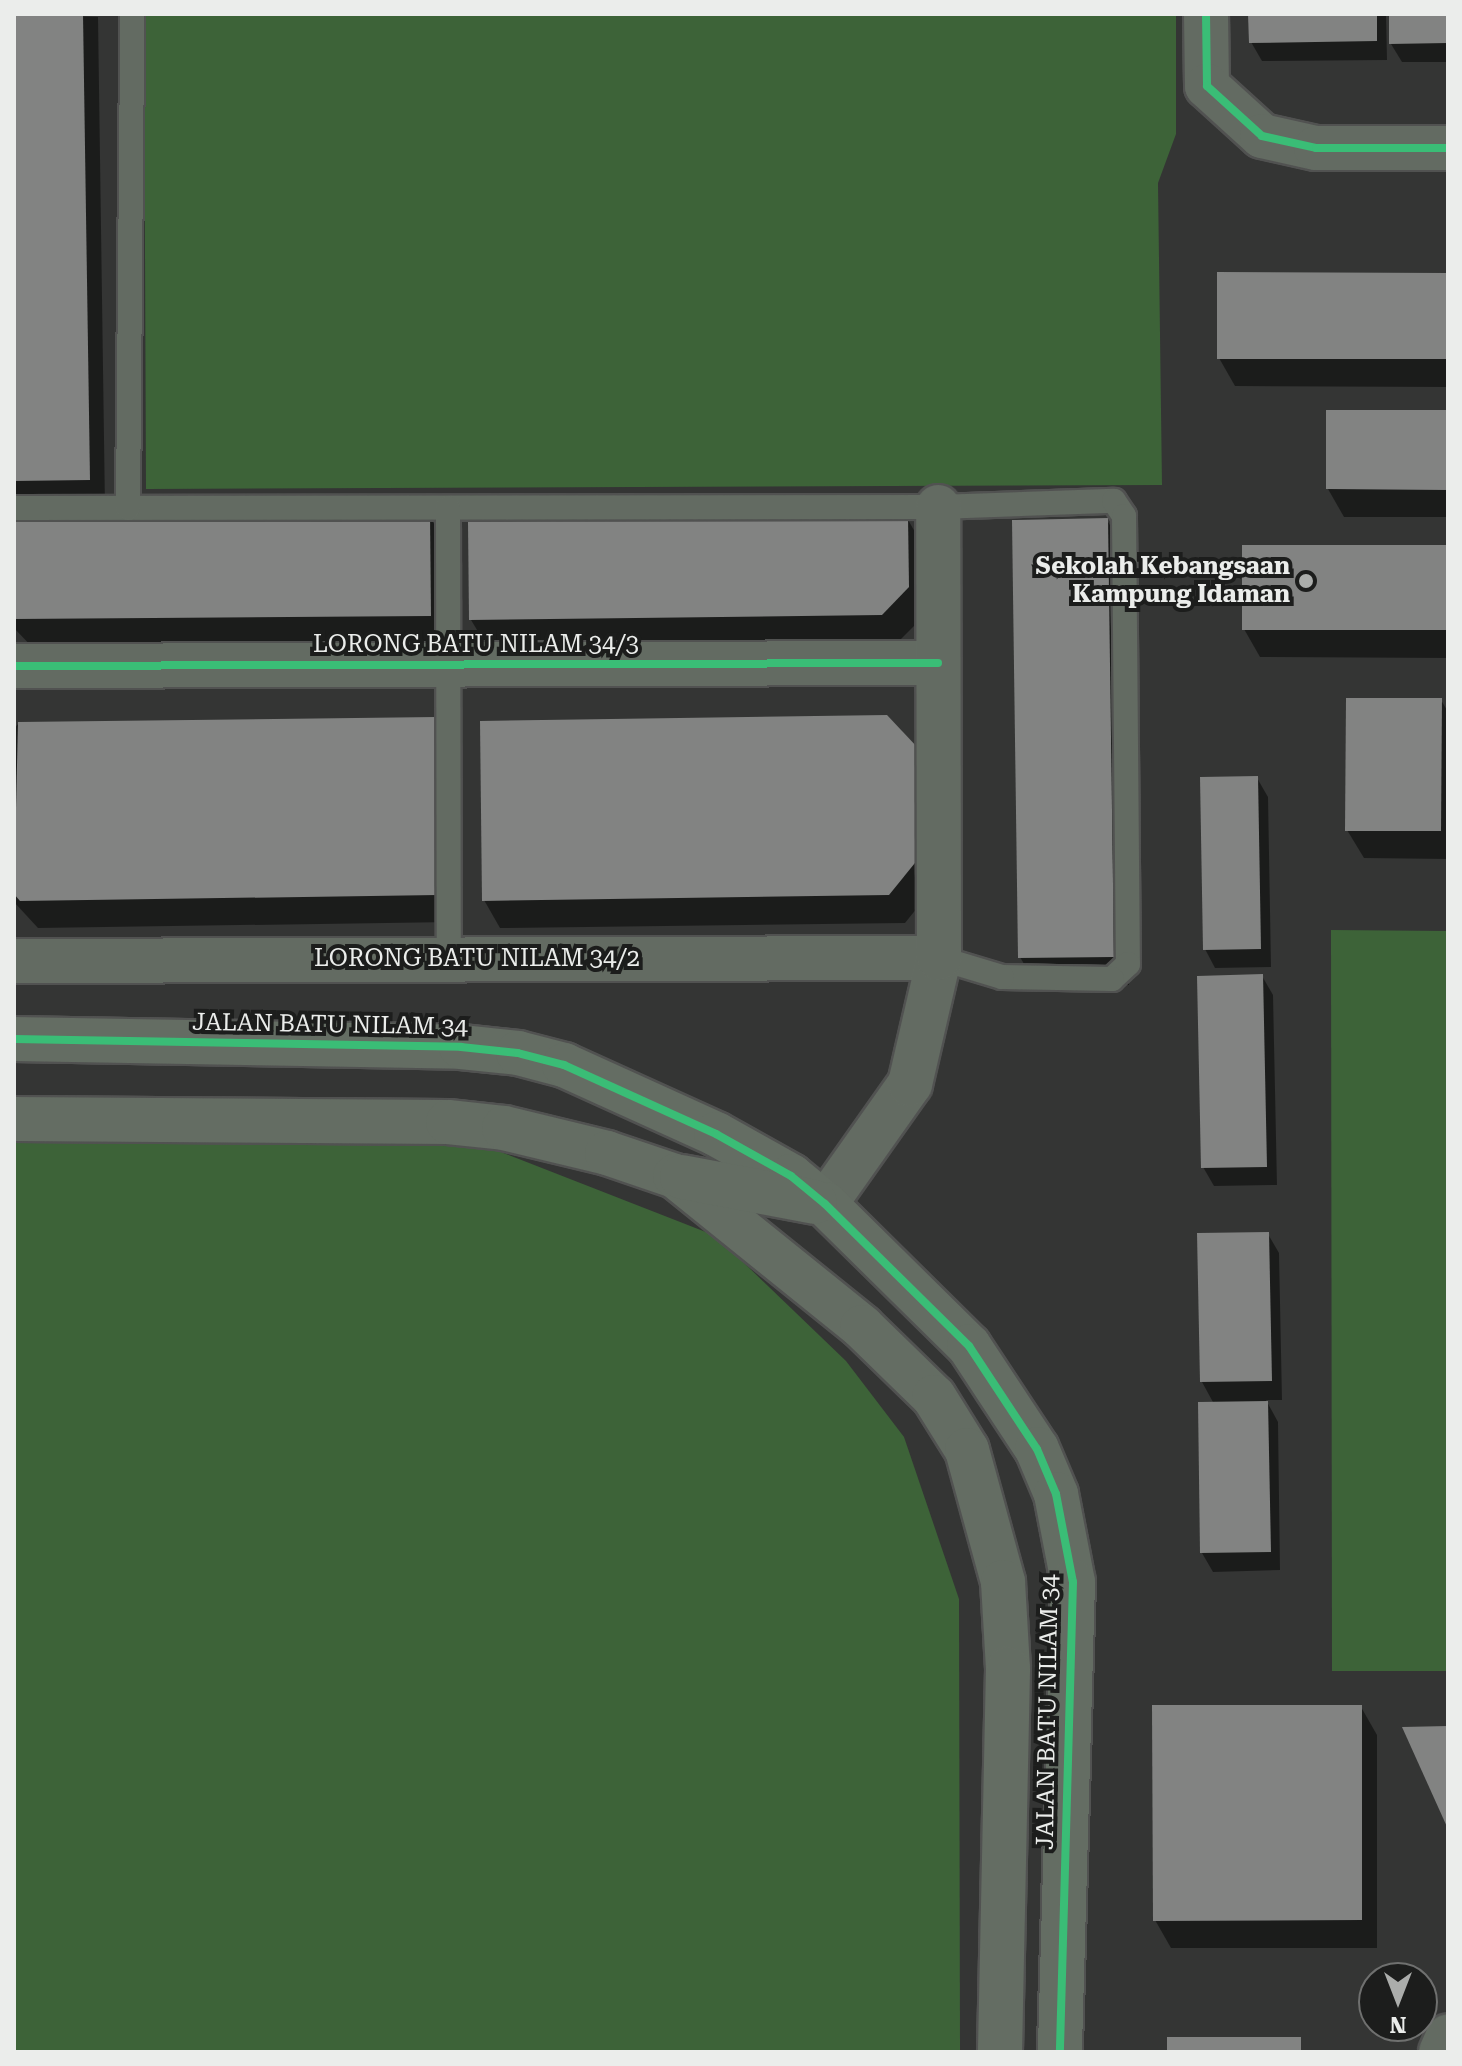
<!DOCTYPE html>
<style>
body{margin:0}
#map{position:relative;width:1462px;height:2066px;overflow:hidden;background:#343534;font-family:"Roboto Serif",serif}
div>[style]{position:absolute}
.green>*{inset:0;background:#3d6338}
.shadow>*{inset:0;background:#0007}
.building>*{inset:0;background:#828382}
.roads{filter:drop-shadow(2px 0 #515251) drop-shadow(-2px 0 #515251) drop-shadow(0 2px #515251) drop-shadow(0 -2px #515251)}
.lane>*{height:24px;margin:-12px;padding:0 12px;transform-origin:12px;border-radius:12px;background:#636b62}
.street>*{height:44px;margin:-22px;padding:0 22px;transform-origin:22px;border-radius:22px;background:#636b62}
.secondary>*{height:44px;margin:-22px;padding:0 22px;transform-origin:22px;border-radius:22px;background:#646d63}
.cycleway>*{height:8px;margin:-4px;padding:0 4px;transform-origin:4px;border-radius:4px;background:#3abd76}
.dots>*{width:22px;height:22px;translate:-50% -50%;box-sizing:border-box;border:4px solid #1c1d1c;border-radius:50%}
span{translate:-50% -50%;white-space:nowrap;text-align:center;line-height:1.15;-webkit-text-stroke:8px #1c1d1c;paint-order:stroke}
.poi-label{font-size:24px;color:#ebedeb;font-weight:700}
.right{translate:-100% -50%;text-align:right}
.street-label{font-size:24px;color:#ebedeb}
.frame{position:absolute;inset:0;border:16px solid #ebedeb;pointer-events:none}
.north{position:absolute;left:1358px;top:1962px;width:80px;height:80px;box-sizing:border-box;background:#1c1d1c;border:2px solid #6f706f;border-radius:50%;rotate:180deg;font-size:22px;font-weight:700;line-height:32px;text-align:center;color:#ebedeb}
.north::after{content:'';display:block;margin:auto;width:28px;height:36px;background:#abadab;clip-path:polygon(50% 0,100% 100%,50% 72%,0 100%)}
</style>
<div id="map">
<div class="green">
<div style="clip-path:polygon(144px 14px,1176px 14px,1176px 134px,1158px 183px,1162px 485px,146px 489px)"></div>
<div style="clip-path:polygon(1331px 930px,1448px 931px,1448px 1671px,1332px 1671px)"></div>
<div style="clip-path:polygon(14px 1140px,470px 1140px,716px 1236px,846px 1361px,904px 1437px,959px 1599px,960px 2052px,14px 2052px)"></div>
</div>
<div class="shadow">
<div style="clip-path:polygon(14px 14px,98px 17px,105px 508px,14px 509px)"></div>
<div style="clip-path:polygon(1250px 14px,1386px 14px,1387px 60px,1262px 61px,1251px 42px)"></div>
<div style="clip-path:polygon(1390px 14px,1448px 14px,1448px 62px,1402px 62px,1391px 44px)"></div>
<div style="clip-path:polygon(1448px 275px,1448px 387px,1235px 386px,1219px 358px)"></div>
<div style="clip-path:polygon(1448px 412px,1448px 517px,1344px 517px,1328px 489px)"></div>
<div style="clip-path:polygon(429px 515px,445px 543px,446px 644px,34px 649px,14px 628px,14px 521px)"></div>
<div style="clip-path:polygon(907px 518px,923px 546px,924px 616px,898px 642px,488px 648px,471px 620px)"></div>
<div style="clip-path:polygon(1107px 520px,1123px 548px,1129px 985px,1036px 985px,1020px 957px)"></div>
<div style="clip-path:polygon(1448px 547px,1448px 658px,1260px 657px,1244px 629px)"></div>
<div style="clip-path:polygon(1441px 700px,1448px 712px,1448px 859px,1364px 858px,1347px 830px)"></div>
<div style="clip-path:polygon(886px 717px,934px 887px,905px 923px,500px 928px,484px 900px)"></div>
<div style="clip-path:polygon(435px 719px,451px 747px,453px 922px,38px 928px,14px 902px,14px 729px,18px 724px)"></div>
<div style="clip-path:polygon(1257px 778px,1268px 797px,1271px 967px,1215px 968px,1205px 949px)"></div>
<div style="clip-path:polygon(1262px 976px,1273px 995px,1277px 1185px,1214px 1186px,1203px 1167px)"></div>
<div style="clip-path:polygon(1268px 1234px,1279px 1253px,1282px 1400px,1266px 1400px,1278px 1422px,1280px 1570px,1213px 1572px,1202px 1553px,1214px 1404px,1202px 1382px)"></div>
<div style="clip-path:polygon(1361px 1707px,1377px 1735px,1377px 1948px,1171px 1948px,1155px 1920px)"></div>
</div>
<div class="building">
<div style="clip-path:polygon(14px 14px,83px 14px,90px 480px,14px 481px)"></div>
<div style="clip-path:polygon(1248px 14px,1377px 14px,1377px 41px,1249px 43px)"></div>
<div style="clip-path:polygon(1389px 14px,1448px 14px,1448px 43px,1389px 44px)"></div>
<div style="clip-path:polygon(1217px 272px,1448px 273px,1448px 359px,1217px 359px)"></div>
<div style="clip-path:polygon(1326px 410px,1448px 410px,1448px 490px,1326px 489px)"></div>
<div style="clip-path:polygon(430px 513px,431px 616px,14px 619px,14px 519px)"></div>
<div style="clip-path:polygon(908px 516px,909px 587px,882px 615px,469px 620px,468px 522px)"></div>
<div style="clip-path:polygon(1108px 518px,1114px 957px,1018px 958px,1012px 520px)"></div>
<div style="clip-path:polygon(1242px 545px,1448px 545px,1448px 630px,1242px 630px)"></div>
<div style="clip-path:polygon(1346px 698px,1442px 698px,1441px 831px,1345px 831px)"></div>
<div style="clip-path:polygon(887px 715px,918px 748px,919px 858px,889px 895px,482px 901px,480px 721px)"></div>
<div style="clip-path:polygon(436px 717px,438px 895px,20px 901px,14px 894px,18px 722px)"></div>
<div style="clip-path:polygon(1258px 776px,1261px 949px,1203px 950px,1200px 777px)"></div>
<div style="clip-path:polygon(1263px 974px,1267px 1167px,1201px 1168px,1197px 976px)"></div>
<div style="clip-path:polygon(1269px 1232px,1272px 1381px,1200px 1382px,1197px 1233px)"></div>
<div style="clip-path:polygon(1268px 1401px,1271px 1552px,1200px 1553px,1198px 1402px)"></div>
<div style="clip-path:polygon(1152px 1705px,1362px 1705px,1362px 1920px,1153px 1921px)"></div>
<div style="clip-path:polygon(1448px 1726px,1448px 1829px,1402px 1727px)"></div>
<div style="clip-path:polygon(1167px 2037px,1301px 2037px,1301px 2052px,1167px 2052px)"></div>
</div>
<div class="roads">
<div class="lane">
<div style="left:14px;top:508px;width:924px;rotate:-0.06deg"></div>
<div style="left:938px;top:507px;width:176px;rotate:-2deg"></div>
<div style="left:1114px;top:501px;width:18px;rotate:56deg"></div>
<div style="left:1124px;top:516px;width:448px;rotate:89.5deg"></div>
<div style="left:1128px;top:964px;width:22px;rotate:137deg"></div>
<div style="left:1112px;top:979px;width:110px;rotate:-179deg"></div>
<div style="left:1002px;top:977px;width:66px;rotate:-163.2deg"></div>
<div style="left:128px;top:508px;width:494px;rotate:-89.5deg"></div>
<div style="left:448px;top:508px;width:451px;rotate:89.9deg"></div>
</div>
<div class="street">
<div style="left:1206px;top:14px;width:72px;rotate:89.2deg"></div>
<div style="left:1207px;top:86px;width:74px;rotate:42.3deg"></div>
<div style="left:1262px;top:136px;width:55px;rotate:12.5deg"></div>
<div style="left:1316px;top:148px;width:132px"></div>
<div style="left:14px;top:666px;width:924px;rotate:-0.19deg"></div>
<div style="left:14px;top:961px;width:925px;rotate:-0.19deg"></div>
<div style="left:825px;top:1204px;width:147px;rotate:-54.7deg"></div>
<div style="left:910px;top:1084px;width:129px;rotate:-77deg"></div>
<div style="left:939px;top:958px;width:451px;rotate:-90.1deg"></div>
<div style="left:1441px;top:2052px;width:17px;rotate:-66deg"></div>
</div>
<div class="secondary">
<div style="left:14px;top:1039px;width:447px;rotate:1deg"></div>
<div style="left:461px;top:1047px;width:57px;rotate:6deg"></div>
<div style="left:518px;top:1053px;width:48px;rotate:14.6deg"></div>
<div style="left:564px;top:1065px;width:167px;rotate:24.4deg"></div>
<div style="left:716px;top:1134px;width:86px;rotate:29.2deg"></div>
<div style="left:791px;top:1176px;width:44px;rotate:39.5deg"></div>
<div style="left:825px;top:1204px;width:202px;rotate:44.6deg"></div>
<div style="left:969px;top:1346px;width:123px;rotate:56.6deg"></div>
<div style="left:1037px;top:1449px;width:49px;rotate:67.1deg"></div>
<div style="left:1056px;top:1494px;width:90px;rotate:79.1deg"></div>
<div style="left:1073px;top:1582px;width:470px;rotate:91.6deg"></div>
<div style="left:14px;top:1119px;width:434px;rotate:0.4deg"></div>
<div style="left:448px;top:1122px;width:56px;rotate:6.1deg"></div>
<div style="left:504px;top:1128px;width:106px;rotate:13.6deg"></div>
<div style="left:607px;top:1153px;width:72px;rotate:18.7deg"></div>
<div style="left:675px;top:1176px;width:240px;rotate:38.9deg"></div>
<div style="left:862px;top:1327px;width:100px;rotate:44.2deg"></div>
<div style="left:934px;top:1397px;width:62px;rotate:58.1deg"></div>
<div style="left:967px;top:1450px;width:137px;rotate:74.7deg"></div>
<div style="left:1003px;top:1582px;width:87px;rotate:86.7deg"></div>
<div style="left:1008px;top:1669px;width:383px;rotate:91.2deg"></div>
<div style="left:682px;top:1177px;width:135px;rotate:10.6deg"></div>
</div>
</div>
<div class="cycleway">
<div style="left:1206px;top:14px;width:72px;rotate:89.2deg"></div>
<div style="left:1207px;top:86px;width:74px;rotate:42.3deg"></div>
<div style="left:1262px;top:136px;width:55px;rotate:12.5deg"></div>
<div style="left:1316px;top:148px;width:132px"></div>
<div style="left:14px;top:666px;width:924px;rotate:-0.19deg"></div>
<div style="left:14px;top:1039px;width:447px;rotate:1deg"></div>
<div style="left:461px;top:1047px;width:57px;rotate:6deg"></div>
<div style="left:518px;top:1053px;width:48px;rotate:14.6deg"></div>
<div style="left:564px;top:1065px;width:167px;rotate:24.4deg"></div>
<div style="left:716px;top:1134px;width:86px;rotate:29.2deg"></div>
<div style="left:791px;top:1176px;width:44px;rotate:39.5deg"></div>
<div style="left:825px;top:1204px;width:202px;rotate:44.6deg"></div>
<div style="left:969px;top:1346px;width:123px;rotate:56.6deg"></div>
<div style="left:1037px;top:1449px;width:49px;rotate:67.1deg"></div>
<div style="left:1056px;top:1494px;width:90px;rotate:79.1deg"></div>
<div style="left:1073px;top:1582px;width:470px;rotate:91.6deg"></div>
</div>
<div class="dots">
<div style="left:1306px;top:581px;background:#abadab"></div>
</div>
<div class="poi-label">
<span class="right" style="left:1290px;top:581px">Sekolah Kebangsaan<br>Kampung Idaman</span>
</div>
<div class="street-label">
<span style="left:476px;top:645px">LORONG BATU NILAM 34/3</span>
<span style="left:477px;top:959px">LORONG BATU NILAM 34/2</span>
<span style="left:330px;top:1025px;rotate:1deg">JALAN BATU NILAM 34</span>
<span style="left:1048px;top:1712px;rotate:-89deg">JALAN BATU NILAM 34</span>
</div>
<div class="frame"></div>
<div class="north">N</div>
</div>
